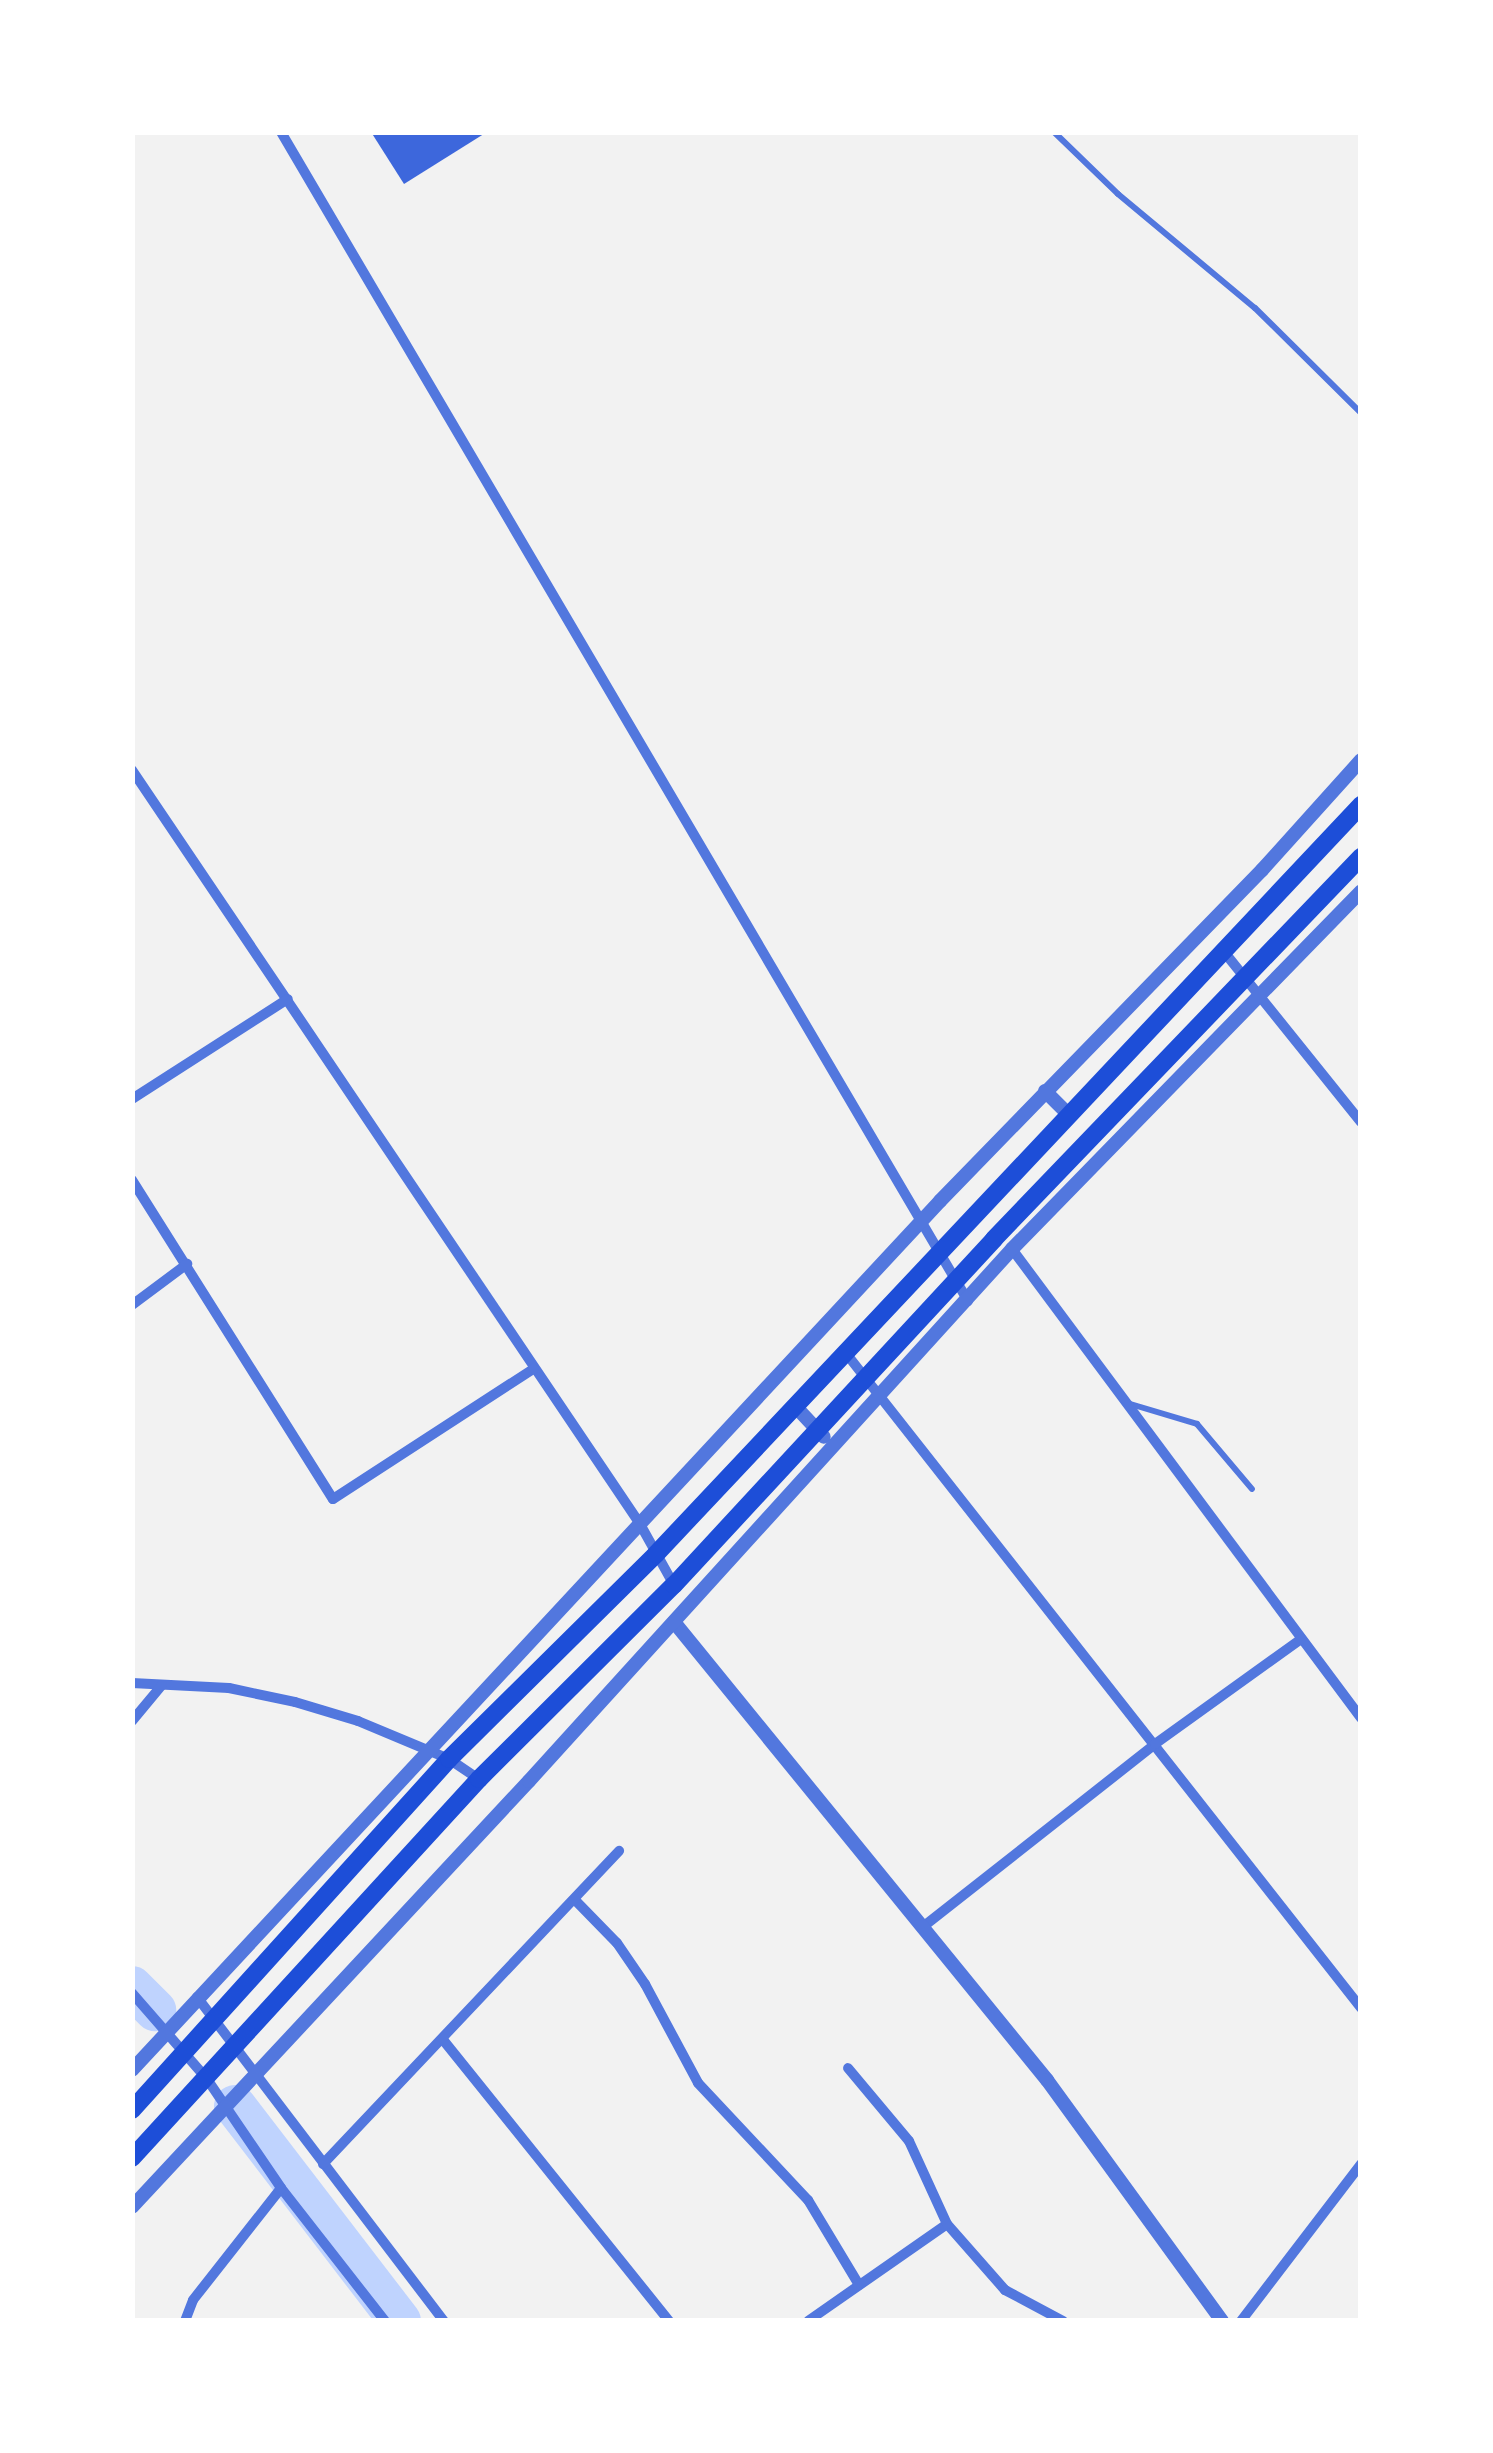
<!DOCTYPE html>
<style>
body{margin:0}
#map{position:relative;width:1493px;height:2453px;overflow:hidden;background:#f2f2f2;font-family:"Work Sans",sans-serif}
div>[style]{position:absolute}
.river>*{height:42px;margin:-21px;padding:0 21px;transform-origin:21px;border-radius:21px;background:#bfd3fe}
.building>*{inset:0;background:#3d67dc}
.service>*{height:6px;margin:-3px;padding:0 3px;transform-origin:3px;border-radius:3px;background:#5277de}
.minor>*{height:10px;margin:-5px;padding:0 5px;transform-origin:5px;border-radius:5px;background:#5277de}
.tertiary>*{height:14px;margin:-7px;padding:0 7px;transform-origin:7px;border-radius:7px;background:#5277de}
.primary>*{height:18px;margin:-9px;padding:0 9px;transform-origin:9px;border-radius:9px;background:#1d4ed8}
span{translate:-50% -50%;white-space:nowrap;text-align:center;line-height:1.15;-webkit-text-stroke:12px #fff;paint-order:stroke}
.frame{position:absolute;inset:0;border:135px solid #fff;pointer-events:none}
</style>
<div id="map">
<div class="river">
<div style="left:132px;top:1987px;width:33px;rotate:45deg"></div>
<div style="left:235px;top:2106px;width:271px;rotate:52.5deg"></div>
</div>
<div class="building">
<div style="clip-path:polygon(371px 132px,487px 132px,404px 184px)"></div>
</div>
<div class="service">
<div style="left:1054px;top:132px;width:89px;rotate:44.1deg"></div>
<div style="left:1118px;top:194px;width:178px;rotate:39.8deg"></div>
<div style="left:1255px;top:308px;width:149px;rotate:44.7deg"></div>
<div style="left:1127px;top:1403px;width:73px;rotate:16.7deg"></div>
<div style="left:1197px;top:1424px;width:85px;rotate:49.8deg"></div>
</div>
<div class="minor">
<div style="left:281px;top:132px;width:1356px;rotate:59.56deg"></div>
<div style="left:132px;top:770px;width:909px;rotate:56.03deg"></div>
<div style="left:640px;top:1524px;width:70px;rotate:60.9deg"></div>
<div style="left:1225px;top:953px;width:217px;rotate:51.2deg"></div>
<div style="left:132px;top:1099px;width:185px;rotate:-32.7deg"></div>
<div style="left:132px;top:1180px;width:377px;rotate:57.8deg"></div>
<div style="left:333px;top:1499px;width:239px;rotate:-33deg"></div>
<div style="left:1012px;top:1249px;width:585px;rotate:53.35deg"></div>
<div style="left:132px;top:1305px;width:69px;rotate:-36.7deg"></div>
<div style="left:845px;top:1352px;width:835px;rotate:51.81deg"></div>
<div style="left:132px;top:1683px;width:97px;rotate:3deg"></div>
<div style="left:229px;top:1688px;width:67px;rotate:12deg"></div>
<div style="left:295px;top:1702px;width:66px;rotate:16.8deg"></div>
<div style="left:358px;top:1721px;width:99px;rotate:22.7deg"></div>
<div style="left:449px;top:1759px;width:36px;rotate:34deg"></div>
<div style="left:132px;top:1721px;width:47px;rotate:-50.2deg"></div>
<div style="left:575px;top:1900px;width:60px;rotate:45.7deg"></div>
<div style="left:617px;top:1943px;width:50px;rotate:55.7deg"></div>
<div style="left:645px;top:1984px;width:112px;rotate:61.8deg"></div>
<div style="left:698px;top:2083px;width:161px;rotate:46.8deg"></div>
<div style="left:808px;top:2200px;width:99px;rotate:59deg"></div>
<div style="left:924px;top:1926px;width:294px;rotate:-38.2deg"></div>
<div style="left:1155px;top:1744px;width:180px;rotate:-35.7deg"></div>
<div style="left:132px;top:1993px;width:114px;rotate:48.9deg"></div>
<div style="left:207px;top:2079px;width:132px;rotate:55.8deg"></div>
<div style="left:281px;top:2188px;width:169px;rotate:52deg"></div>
<div style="left:197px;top:1997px;width:407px;rotate:52.7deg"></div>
<div style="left:444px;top:2041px;width:359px;rotate:51.2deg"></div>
<div style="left:323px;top:2164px;width:431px;rotate:-46.6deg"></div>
<div style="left:947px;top:2224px;width:88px;rotate:48.7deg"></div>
<div style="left:1005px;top:2290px;width:66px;rotate:28.1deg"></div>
<div style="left:185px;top:2321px;width:22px;rotate:-69deg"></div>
<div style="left:193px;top:2300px;width:142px;rotate:-51.8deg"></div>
<div style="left:808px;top:2321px;width:169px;rotate:-34.9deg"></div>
<div style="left:947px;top:2224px;width:91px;rotate:-114.6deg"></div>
<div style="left:909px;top:2141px;width:95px;rotate:-129.9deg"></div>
<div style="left:1241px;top:2321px;width:198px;rotate:-52.6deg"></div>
</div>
<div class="tertiary">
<div style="left:1045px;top:1091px;width:34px;rotate:45deg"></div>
<div style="left:795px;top:1406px;width:42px;rotate:46.9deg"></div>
<div style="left:674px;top:1622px;width:591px;rotate:50.84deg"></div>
<div style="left:1047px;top:2080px;width:298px;rotate:54deg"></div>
<div style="left:132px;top:2070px;width:1187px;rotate:-47.08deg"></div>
<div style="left:940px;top:1201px;width:462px;rotate:-45.8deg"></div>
<div style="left:1262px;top:870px;width:148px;rotate:-48deg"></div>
<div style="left:132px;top:2207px;width:582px;rotate:-47.02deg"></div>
<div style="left:529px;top:1781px;width:719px;rotate:-47.76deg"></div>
<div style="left:1012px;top:1249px;width:500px;rotate:-45.7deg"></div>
</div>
<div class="primary">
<div style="left:132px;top:2110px;width:473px;rotate:-47.9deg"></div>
<div style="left:449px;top:1759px;width:291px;rotate:-44.7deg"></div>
<div style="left:656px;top:1554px;width:1029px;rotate:-46.73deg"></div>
<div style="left:132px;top:2158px;width:514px;rotate:-47.52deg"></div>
<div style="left:479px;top:1779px;width:275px;rotate:-44.9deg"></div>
<div style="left:674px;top:1585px;width:471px;rotate:-47.2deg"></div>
<div style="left:994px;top:1239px;width:530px;rotate:-46.15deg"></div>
</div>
<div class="frame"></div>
</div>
